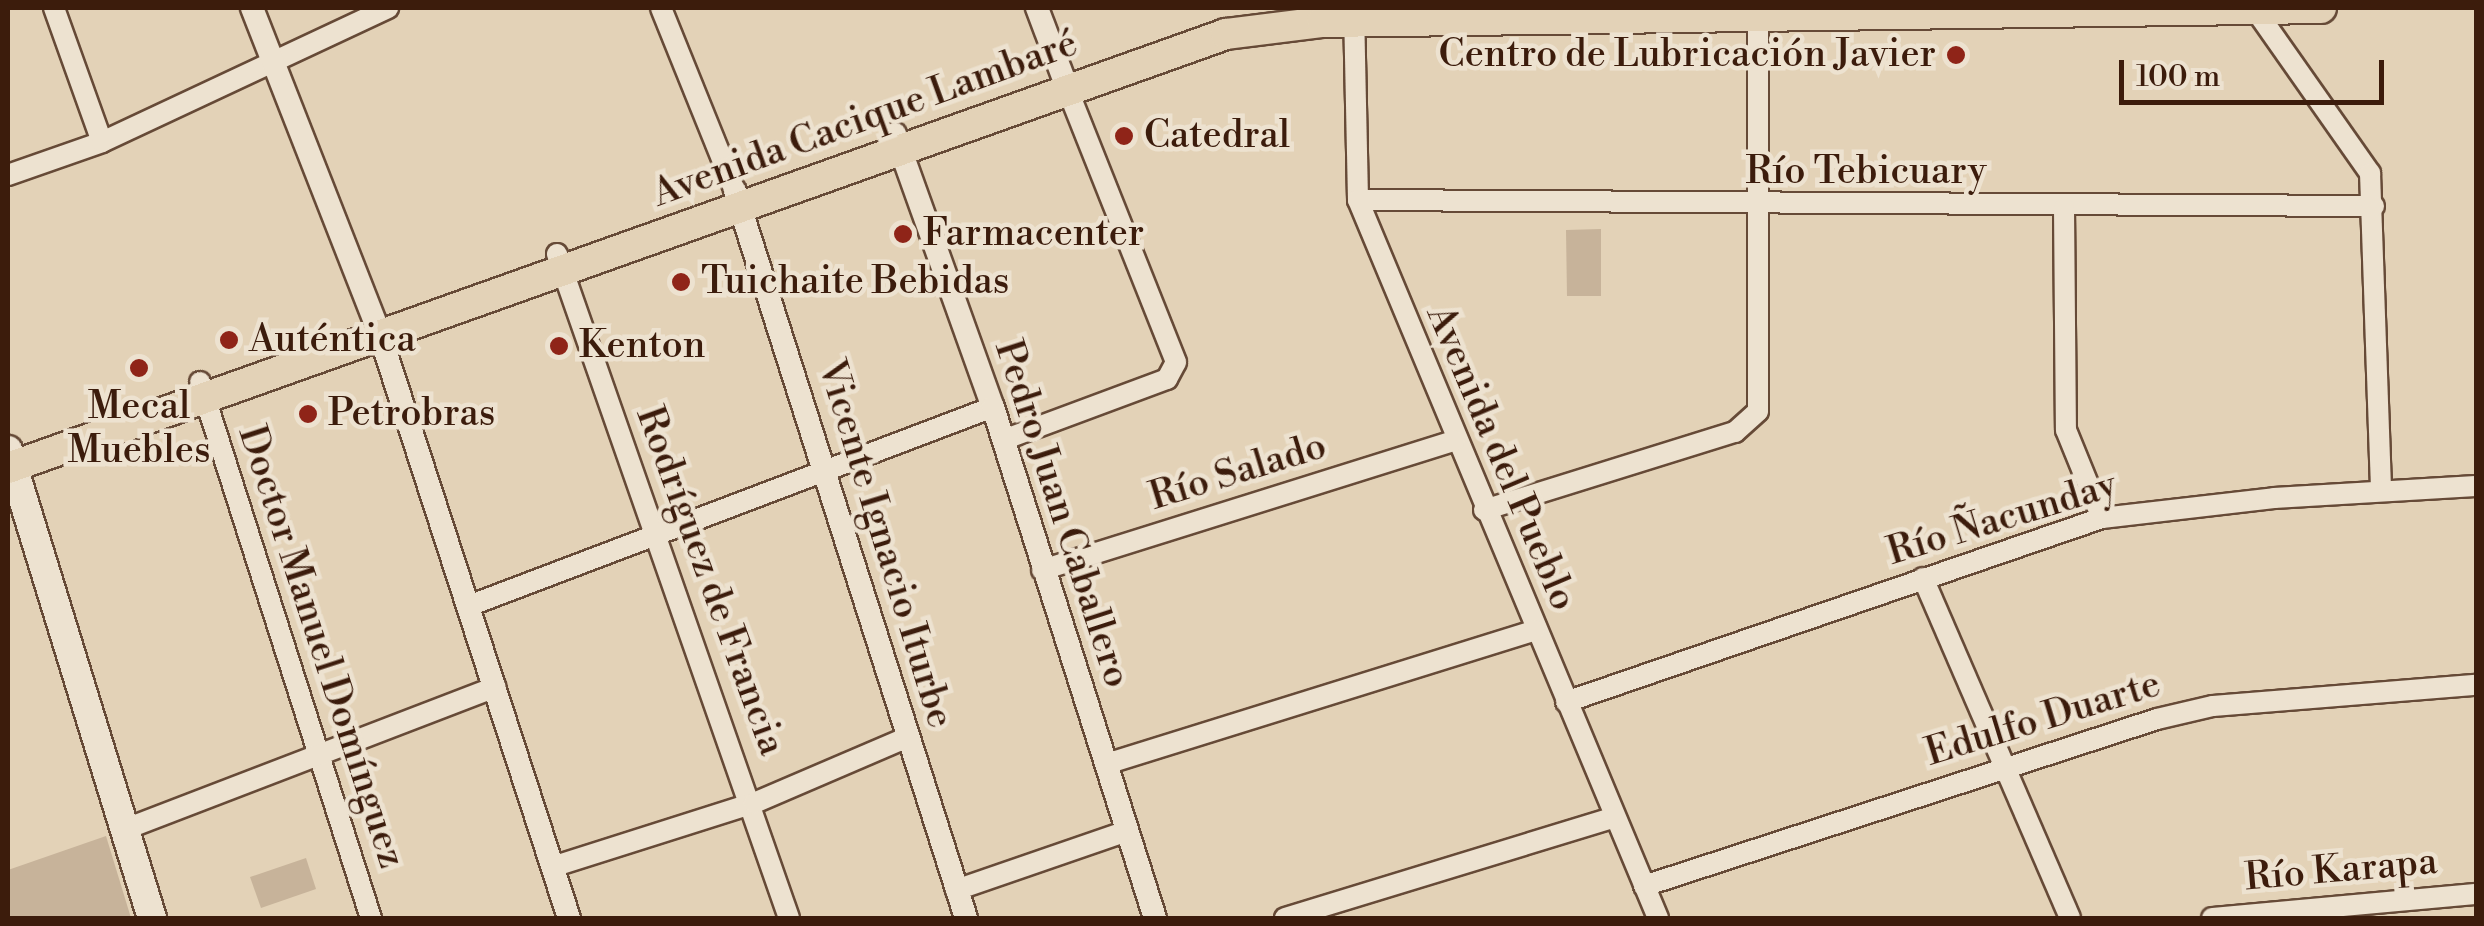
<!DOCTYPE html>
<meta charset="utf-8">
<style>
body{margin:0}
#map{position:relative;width:2484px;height:926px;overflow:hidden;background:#e3d2b7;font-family:"Libre Bodoni",serif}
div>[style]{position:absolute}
.green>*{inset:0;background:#c7b39a}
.roads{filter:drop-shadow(2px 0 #664a37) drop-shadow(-2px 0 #664a37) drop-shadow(0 2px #664a37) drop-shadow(0 -2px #664a37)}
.minor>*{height:20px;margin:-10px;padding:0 10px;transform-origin:10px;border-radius:10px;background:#ede2d0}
.tertiary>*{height:22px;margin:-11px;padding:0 11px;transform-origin:11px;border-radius:11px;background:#ede2d0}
.secondary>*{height:28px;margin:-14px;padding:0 14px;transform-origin:14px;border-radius:14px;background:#ede2d0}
.primary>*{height:30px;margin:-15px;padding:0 15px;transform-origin:15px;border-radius:15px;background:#e3d2b7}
.dots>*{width:28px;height:28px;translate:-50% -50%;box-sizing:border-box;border:5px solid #ede2d0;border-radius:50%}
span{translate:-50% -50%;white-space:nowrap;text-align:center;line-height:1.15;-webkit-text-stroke:9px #ede2d0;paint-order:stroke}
.poi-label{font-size:38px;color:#3c1c0c}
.right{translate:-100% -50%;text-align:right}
.left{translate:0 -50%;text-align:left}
.street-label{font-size:38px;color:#3c1c0c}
.frame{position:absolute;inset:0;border:10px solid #3c1c0c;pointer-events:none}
.scale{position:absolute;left:2119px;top:60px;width:265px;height:45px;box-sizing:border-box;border:5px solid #3c1c0c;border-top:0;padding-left:12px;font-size:30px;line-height:35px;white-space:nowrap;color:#3c1c0c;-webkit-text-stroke:8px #ede2d0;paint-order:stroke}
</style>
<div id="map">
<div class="green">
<div style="clip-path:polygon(1601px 229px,1601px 296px,1567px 296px,1566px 230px)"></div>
<div style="clip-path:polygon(106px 836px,131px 918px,8px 918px,8px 870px)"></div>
<div style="clip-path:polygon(306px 858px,316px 889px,261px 908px,250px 877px)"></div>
</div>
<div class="roads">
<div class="minor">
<div style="left:54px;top:8px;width:142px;rotate:70.3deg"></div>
<div style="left:661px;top:8px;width:197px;rotate:68deg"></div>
<div style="left:2254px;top:8px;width:202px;rotate:54.9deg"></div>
<div style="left:2370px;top:173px;width:316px;rotate:88deg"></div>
<div style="left:1354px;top:9px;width:191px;rotate:88.8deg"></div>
<div style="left:1358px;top:200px;width:778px;rotate:67.32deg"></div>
<div style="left:8px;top:175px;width:100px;rotate:-19.3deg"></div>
<div style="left:102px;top:142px;width:316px;rotate:-25.1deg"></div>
<div style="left:1358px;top:200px;width:1016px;rotate:0.34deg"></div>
<div style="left:2064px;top:208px;width:222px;rotate:89.5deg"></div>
<div style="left:2066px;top:430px;width:95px;rotate:67.8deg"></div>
<div style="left:557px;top:254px;width:703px;rotate:70.74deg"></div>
<div style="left:200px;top:382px;width:563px;rotate:72.31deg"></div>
<div style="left:1003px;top:440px;width:175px;rotate:-20.4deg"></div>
<div style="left:1167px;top:379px;width:19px;rotate:-62deg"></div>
<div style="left:1176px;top:362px;width:293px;rotate:-111.7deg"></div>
<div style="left:1484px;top:510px;width:263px;rotate:-17.3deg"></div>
<div style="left:1735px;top:432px;width:31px;rotate:-42deg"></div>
<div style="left:1758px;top:411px;width:403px;rotate:-90deg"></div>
<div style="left:1042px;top:570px;width:432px;rotate:-17.4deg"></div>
<div style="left:1923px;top:578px;width:370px;rotate:66.6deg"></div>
<div style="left:471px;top:605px;width:558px;rotate:-20.77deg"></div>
<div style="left:1566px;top:702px;width:567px;rotate:-18.95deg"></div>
<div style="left:2102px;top:518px;width:173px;rotate:-6.6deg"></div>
<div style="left:2274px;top:498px;width:202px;rotate:-3.4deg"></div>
<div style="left:1106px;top:764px;width:449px;rotate:-17.3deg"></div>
<div style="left:123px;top:830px;width:399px;rotate:-21deg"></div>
<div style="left:552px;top:867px;width:212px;rotate:-17.6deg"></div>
<div style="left:754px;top:803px;width:168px;rotate:-23.2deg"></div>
<div style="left:1644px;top:886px;width:539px;rotate:-18.03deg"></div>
<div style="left:2157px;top:719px;width:57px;rotate:-13.1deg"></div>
<div style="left:2213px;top:706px;width:264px;rotate:-4.6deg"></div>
<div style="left:956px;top:890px;width:181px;rotate:-19deg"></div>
<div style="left:1285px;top:918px;width:345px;rotate:-17deg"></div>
<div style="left:2212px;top:918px;width:265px;rotate:-5.2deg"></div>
</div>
<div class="tertiary">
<div style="left:252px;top:8px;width:351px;rotate:68.6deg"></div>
<div style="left:380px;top:335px;width:613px;rotate:72.04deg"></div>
<div style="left:1037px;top:8px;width:88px;rotate:69.3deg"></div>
<div style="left:895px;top:134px;width:290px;rotate:70.3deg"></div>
<div style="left:993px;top:407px;width:536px;rotate:72.41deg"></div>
<div style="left:735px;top:191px;width:763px;rotate:72.37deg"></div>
</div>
<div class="secondary">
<div style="left:8px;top:450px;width:490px;rotate:72.9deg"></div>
</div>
<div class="primary">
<div style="left:8px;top:468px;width:1293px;rotate:-19.61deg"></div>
<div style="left:1226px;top:34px;width:97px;rotate:-7.1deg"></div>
<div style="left:1322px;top:22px;width:999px;rotate:-0.8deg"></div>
</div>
</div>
<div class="dots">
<div style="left:1956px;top:55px;background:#8f2418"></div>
<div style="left:1124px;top:136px;background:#8f2418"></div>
<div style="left:903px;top:234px;background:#8f2418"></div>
<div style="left:681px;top:282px;background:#8f2418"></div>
<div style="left:229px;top:340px;background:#8f2418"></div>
<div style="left:559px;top:346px;background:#8f2418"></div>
<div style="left:139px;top:368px;background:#8f2418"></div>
<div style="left:308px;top:414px;background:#8f2418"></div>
</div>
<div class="poi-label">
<span class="right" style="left:1936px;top:55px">Centro de Lubricación Javier</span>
<span class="left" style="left:1144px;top:136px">Catedral</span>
<span class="left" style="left:923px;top:234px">Farmacenter</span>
<span class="left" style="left:701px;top:282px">Tuichaite Bebidas</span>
<span class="left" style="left:249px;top:340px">Auténtica</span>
<span class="left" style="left:579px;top:346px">Kenton</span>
<span style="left:139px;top:429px">Mecal<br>Muebles</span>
<span class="left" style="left:328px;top:414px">Petrobras</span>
</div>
<div class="street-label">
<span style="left:865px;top:119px;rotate:-20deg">Avenida Cacique Lambaré</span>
<span style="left:1866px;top:172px">Río Tebicuary</span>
<span style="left:1501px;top:458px;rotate:67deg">Avenida del Pueblo</span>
<span style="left:1238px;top:472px;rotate:-17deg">Río Salado</span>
<span style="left:1062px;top:514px;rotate:72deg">Pedro Juan Caballero</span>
<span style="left:2002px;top:519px;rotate:-17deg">Río Ñacunday</span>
<span style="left:885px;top:544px;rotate:73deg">Vicente Ignacio Iturbe</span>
<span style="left:710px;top:581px;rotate:70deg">Rodríguez de Francia</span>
<span style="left:321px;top:647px;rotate:72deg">Doctor Manuel Domínguez</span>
<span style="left:2043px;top:719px;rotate:-17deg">Edulfo Duarte</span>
<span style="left:2341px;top:870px;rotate:-5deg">Río Karapa</span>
</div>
<div class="frame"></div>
<div class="scale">100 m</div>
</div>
